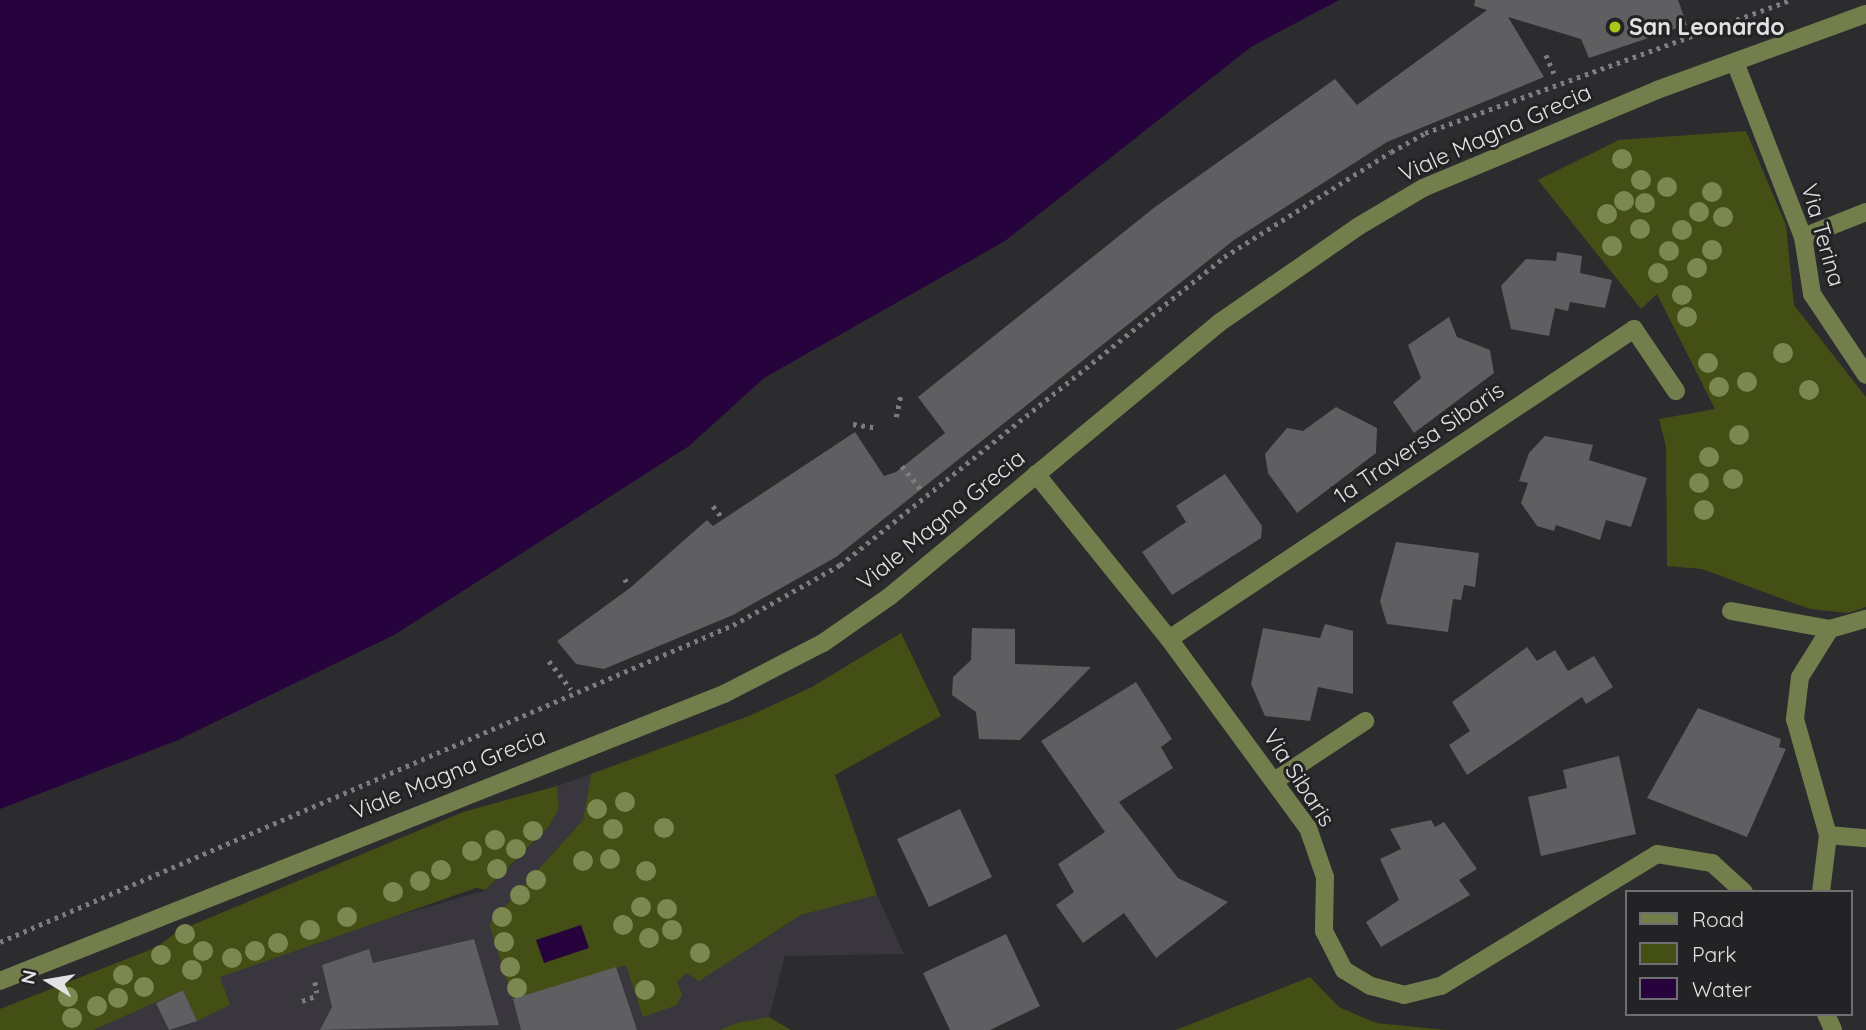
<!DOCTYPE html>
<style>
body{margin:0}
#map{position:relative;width:1866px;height:1030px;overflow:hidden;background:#2c2b2e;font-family:Quicksand,sans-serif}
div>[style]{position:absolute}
.built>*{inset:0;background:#3a363e}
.green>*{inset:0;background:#444f15}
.water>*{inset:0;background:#26033d}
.building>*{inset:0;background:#5f5e60}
.path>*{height:4.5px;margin-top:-2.25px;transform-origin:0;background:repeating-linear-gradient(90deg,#7d7c7f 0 3.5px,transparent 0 8.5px)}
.minor>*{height:18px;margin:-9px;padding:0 9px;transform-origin:9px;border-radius:9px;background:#727e4c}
.trees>*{width:20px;height:20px;margin:-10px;border-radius:50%;background:#7c8851}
.dots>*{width:19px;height:19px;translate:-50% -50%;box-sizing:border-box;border:4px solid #232224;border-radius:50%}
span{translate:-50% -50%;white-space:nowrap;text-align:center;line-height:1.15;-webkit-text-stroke:6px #232224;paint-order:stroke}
.poi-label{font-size:23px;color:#e2e1e3;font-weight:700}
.left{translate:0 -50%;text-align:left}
.street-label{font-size:23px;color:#e2e1e3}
.legend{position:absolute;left:1625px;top:890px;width:228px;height:126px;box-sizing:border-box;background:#232224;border:2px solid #6f6e70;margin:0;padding:9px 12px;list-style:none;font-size:21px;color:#e2e1e3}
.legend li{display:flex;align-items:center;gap:14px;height:35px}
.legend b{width:35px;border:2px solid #6f6e70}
.north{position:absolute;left:14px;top:946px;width:70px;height:70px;-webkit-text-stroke:5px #232224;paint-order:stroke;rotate:281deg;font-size:19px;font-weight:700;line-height:28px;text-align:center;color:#e2e1e3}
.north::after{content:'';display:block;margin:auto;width:24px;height:32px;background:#e2e1e3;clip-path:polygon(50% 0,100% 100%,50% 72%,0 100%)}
</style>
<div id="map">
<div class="built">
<div style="clip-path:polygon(591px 774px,583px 820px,490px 923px,724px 965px,801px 915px,877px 895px,904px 954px,785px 956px,769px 1017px,720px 1030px,94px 1030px,183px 990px,197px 1020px,229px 1005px,211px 955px,358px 927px,487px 890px,550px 825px,559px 808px,557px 786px)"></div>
</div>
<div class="green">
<div style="clip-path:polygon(1746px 131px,1786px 225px,1794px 305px,1866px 397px,1866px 607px,1848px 613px,1810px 609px,1702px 569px,1667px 566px,1666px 447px,1659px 419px,1715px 409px,1657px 294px,1641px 309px,1538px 180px,1619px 140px)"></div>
<div style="clip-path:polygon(901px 633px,941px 716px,835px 775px,877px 895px,801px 915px,699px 981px,686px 973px,677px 982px,682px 995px,677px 1005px,643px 1017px,626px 965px,513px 999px,489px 924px,583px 820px,591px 774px,749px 716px,812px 687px)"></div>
<div style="clip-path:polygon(557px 786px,559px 808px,550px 825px,486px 890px,476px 888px,220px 977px,230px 1005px,197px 1021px,183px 990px,94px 1030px,0 1030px,0 1009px,157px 947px,178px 931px,463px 812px)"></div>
<div style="clip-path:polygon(1310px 977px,1339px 1007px,1376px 1023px,1446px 1030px,1176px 1030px)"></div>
<div style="clip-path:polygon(769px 1017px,791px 1030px,720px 1030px,737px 1023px)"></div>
</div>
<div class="water">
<div style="clip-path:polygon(0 0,1339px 0,1251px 47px,1005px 241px,764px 378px,689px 446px,394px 635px,178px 740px,0 809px)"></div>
<div style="clip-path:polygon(581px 925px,589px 948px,544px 963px,536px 940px)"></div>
</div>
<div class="building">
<div style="clip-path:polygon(1475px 0,1678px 0,1687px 25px,1589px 58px,1581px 39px,1508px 17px,1544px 77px,1387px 142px,1234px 240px,836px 557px,733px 615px,604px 669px,576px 664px,557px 641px,630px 588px,707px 520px,713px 526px,855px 432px,884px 476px,896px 472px,945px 433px,918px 397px,1155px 207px,1335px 79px,1357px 105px,1487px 10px,1474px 6px)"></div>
<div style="clip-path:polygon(1557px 252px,1582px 256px,1580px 273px,1612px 280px,1605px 308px,1570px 302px,1568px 311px,1555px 308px,1549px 336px,1511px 329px,1501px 286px,1526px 259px,1556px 261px)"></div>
<div style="clip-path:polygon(1449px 317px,1457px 337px,1490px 350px,1494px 373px,1414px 433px,1393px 402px,1421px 378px,1408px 345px)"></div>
<div style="clip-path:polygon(1336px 407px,1377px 428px,1376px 453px,1297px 513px,1268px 473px,1265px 454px,1287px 428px,1303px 431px)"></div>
<div style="clip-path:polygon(1545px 436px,1593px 445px,1589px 460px,1647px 478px,1631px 527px,1606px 520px,1600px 540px,1556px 525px,1554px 531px,1537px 526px,1521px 503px,1528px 483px,1519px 481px,1529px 453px)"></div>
<div style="clip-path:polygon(1225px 474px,1262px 526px,1261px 538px,1172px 595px,1142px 552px,1186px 522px,1176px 506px)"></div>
<div style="clip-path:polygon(1396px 542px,1479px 553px,1475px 587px,1464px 585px,1461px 600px,1453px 599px,1448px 632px,1387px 624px,1380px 601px)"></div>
<div style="clip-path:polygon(1325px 624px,1353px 631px,1353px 694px,1318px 687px,1310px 721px,1265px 716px,1251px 684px,1263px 628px,1320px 638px)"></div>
<div style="clip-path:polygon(972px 628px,1015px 629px,1015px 664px,1091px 667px,1020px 740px,979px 739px,976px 712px,952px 695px,953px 677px,971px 660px)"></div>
<div style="clip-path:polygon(1527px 647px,1537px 661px,1555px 650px,1568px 671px,1594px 656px,1613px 687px,1586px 704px,1582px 697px,1467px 775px,1449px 745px,1470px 731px,1452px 702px)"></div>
<div style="clip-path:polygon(1136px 682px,1172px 739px,1161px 747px,1173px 768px,1119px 802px,1178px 878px,1228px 902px,1156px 958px,1124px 913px,1083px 943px,1056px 905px,1074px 892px,1058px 864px,1105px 832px,1041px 741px)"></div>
<div style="clip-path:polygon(1698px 708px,1781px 739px,1779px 747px,1786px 749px,1747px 837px,1647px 798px)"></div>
<div style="clip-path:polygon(1619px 756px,1636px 834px,1541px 856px,1528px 797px,1567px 788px,1563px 770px)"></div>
<div style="clip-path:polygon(960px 809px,992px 877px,929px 907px,897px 839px)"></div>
<div style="clip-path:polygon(1431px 820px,1435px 827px,1444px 822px,1477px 869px,1459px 880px,1470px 895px,1381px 947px,1366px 922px,1399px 900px,1380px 859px,1401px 849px,1390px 829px)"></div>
<div style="clip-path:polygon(1006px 934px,1040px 1006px,990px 1030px,950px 1030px,923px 973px)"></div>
<div style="clip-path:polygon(474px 939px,499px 1025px,320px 1030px,332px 1007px,322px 965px,369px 949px,373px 963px)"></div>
<div style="clip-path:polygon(616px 967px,637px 1030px,521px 1030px,513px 999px)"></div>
<div style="clip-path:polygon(183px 990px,197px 1021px,169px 1030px,156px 1003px)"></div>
</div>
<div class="path">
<div style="left:1546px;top:55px;width:20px;rotate:66deg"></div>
<div style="left:896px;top:417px;width:24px;rotate:-78deg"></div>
<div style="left:853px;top:424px;width:24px;rotate:9deg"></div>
<div style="left:902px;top:466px;width:32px;rotate:51deg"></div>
<div style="left:713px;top:506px;width:13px;rotate:51deg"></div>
<div style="left:625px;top:579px;width:4px;rotate:63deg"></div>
<div style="left:549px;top:661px;width:36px;rotate:52deg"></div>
<div style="left:0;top:942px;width:799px;rotate:-23.39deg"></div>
<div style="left:733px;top:625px;width:123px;rotate:-29.3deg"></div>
<div style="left:840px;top:565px;width:492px;rotate:-38.7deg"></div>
<div style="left:1224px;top:257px;width:197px;rotate:-32.2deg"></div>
<div style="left:1391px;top:152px;width:39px;rotate:-29deg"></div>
<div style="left:1425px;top:133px;width:389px;rotate:-20deg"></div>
<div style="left:315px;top:982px;width:11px;rotate:80deg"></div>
<div style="left:302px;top:1001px;width:15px;rotate:-20deg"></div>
</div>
<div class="minor">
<div style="left:1735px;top:62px;width:188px;rotate:68.8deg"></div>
<div style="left:1803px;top:237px;width:58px;rotate:81deg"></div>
<div style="left:1812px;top:294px;width:97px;rotate:56.3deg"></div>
<div style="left:1803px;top:237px;width:68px;rotate:-21.6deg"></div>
<div style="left:1036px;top:474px;width:212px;rotate:51.1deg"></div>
<div style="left:1169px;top:639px;width:235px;rotate:53.7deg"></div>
<div style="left:1308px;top:828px;width:52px;rotate:70.9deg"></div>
<div style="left:1325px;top:877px;width:54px;rotate:91.1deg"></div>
<div style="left:1324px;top:931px;width:44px;rotate:62.9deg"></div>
<div style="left:1344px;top:970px;width:31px;rotate:31deg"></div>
<div style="left:1371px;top:986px;width:34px;rotate:15deg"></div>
<div style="left:1404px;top:995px;width:38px;rotate:-14deg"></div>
<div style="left:1441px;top:986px;width:253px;rotate:-31.4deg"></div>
<div style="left:1657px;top:854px;width:56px;rotate:9.3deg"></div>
<div style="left:1712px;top:863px;width:43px;rotate:42.2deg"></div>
<div style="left:1731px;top:611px;width:101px;rotate:10.3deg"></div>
<div style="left:1169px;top:639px;width:559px;rotate:-33.69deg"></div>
<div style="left:1634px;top:329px;width:75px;rotate:55.9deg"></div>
<div style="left:1276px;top:780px;width:107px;rotate:-33.5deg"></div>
<div style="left:1828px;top:835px;width:38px;rotate:5deg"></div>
<div style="left:1821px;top:892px;width:57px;rotate:-83deg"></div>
<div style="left:1828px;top:835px;width:121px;rotate:-105.9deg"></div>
<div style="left:1795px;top:719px;width:42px;rotate:-83.2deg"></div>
<div style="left:1800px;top:677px;width:57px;rotate:-58deg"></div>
<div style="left:1830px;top:629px;width:37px;rotate:-16deg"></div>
<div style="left:0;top:981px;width:779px;rotate:-21.62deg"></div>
<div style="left:724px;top:694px;width:111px;rotate:-27.3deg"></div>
<div style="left:823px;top:643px;width:80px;rotate:-34.9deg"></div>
<div style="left:889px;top:597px;width:429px;rotate:-39.7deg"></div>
<div style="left:1219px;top:323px;width:170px;rotate:-34.7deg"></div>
<div style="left:1359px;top:226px;width:74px;rotate:-30.7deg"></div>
<div style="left:1423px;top:188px;width:254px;rotate:-22.7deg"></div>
<div style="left:1657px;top:90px;width:222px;rotate:-20deg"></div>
<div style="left:1826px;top:1014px;width:17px;rotate:66deg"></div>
</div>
<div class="trees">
<div style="left:1622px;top:159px"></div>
<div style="left:1641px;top:180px"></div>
<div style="left:1667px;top:187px"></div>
<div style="left:1712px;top:192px"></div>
<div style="left:1624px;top:201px"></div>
<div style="left:1645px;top:203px"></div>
<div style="left:1699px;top:212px"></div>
<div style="left:1607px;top:214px"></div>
<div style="left:1723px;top:217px"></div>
<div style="left:1640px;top:229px"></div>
<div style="left:1682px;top:230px"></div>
<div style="left:1612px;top:246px"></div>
<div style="left:1712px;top:250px"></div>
<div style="left:1669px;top:251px"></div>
<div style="left:1697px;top:268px"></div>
<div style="left:1658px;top:273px"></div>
<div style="left:1682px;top:295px"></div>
<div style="left:1687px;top:317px"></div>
<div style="left:1783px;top:353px"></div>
<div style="left:1708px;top:363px"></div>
<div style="left:1747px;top:382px"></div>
<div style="left:1719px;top:387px"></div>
<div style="left:1809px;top:390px"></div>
<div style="left:1739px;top:435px"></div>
<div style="left:1709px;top:457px"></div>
<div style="left:1733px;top:479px"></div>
<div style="left:1699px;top:483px"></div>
<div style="left:1704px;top:510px"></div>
<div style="left:625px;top:802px"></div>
<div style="left:597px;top:809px"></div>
<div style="left:664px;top:828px"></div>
<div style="left:613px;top:829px"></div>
<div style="left:533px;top:831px"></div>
<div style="left:495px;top:840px"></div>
<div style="left:516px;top:849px"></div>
<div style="left:472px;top:851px"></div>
<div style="left:610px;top:859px"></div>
<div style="left:583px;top:861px"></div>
<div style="left:497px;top:869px"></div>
<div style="left:441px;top:870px"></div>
<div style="left:646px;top:871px"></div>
<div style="left:536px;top:880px"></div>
<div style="left:420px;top:881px"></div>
<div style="left:393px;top:892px"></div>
<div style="left:520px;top:895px"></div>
<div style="left:641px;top:907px"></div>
<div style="left:667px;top:909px"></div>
<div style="left:347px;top:917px"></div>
<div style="left:502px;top:917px"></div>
<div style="left:623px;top:925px"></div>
<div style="left:310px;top:930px"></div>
<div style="left:672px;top:930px"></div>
<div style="left:185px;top:934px"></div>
<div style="left:649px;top:938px"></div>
<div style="left:504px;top:942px"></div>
<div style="left:278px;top:943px"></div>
<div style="left:203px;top:951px"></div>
<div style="left:255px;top:951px"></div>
<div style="left:700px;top:953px"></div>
<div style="left:161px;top:955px"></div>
<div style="left:232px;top:958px"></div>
<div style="left:510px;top:967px"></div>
<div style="left:192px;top:970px"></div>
<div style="left:123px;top:975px"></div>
<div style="left:144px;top:987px"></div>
<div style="left:517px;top:988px"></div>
<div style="left:645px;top:990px"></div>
<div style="left:68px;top:997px"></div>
<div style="left:118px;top:998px"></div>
<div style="left:97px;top:1006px"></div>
<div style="left:72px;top:1018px"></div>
</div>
<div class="dots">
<div style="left:1615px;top:27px;background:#aac718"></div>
</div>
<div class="poi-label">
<span class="left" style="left:1629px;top:27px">San Leonardo</span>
</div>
<div class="street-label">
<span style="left:1495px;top:133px;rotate:-24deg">Viale Magna Grecia</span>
<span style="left:1823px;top:235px;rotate:74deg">Via Terina</span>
<span style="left:1419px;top:443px;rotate:-34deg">1a Traversa Sibaris</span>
<span style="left:941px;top:520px;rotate:-39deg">Viale Magna Grecia</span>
<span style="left:448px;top:774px;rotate:-22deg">Viale Magna Grecia</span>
<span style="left:1299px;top:778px;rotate:57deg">Via Sibaris</span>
</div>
<ul class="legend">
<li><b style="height:9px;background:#727e4c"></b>Road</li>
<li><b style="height:19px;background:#444f15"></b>Park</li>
<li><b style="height:19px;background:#26033d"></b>Water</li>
</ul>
<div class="north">N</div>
</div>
